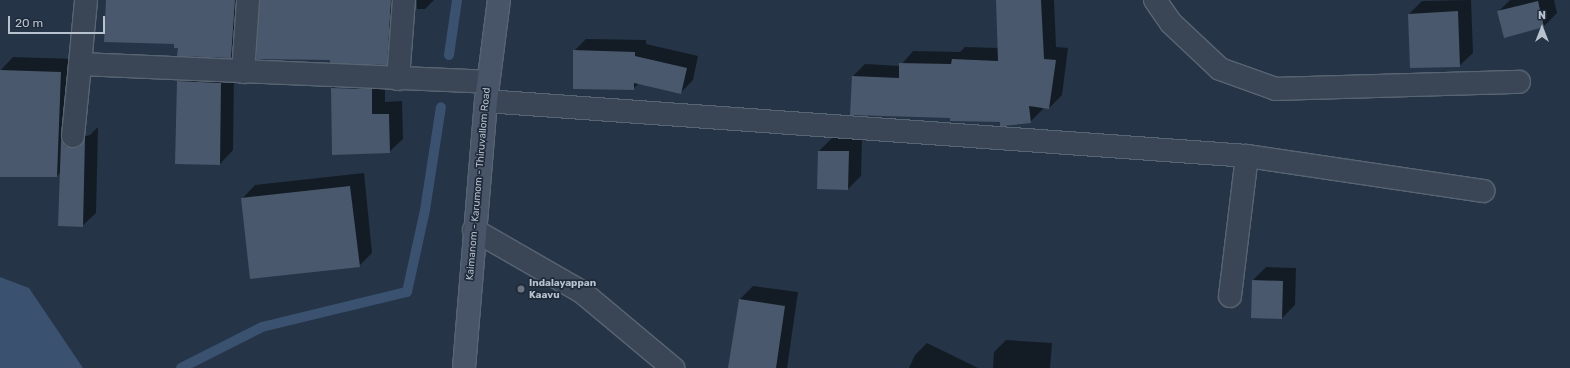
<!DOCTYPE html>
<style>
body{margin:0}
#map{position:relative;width:1570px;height:368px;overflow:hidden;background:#253446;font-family:Rubik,sans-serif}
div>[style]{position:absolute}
.water>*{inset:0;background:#3a516f}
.shadow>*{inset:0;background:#0007}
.stream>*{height:10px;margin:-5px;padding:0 5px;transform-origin:5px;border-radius:5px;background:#3a516f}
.building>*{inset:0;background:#49586c}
.roads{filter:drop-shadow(1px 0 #596472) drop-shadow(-1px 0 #596472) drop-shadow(0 1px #596472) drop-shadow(0 -1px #596472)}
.minor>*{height:22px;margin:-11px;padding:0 11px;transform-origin:11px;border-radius:11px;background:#3a4655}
.secondary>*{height:22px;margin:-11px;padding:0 11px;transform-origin:11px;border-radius:11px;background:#485468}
.dots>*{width:11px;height:11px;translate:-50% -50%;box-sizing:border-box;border:2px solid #1f2b3a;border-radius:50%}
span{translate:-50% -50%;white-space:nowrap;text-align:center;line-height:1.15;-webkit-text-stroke:3.5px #1f2b3a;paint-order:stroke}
.street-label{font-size:10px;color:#b8c1ce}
.poi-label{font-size:10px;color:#b8c1ce;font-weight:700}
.left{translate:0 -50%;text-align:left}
.north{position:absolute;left:1522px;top:8px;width:40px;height:40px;-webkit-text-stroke:3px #1f2b3a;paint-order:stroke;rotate:0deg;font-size:11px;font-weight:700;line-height:16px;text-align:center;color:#b8c1ce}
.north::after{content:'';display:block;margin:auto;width:14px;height:18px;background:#b8c1ce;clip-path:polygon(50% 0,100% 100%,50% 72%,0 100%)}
.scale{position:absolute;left:8px;top:16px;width:97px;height:18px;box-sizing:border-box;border:2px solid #b8c1ce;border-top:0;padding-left:5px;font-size:12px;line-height:14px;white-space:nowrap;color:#b8c1ce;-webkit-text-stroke:3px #1f2b3a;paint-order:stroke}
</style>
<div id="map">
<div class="water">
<div style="clip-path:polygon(0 277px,29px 288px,83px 368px,0 368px)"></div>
</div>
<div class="shadow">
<div style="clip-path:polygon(107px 0,249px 0,246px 42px,231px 57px,179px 47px,175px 43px)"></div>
<div style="clip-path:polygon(261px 0,404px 0,401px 49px,386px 64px,331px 59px)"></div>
<div style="clip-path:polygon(417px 0,434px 0,425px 9px,417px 9px)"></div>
<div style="clip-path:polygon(997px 0,1054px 0,1056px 47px,1068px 48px,1062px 95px,1049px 108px,1043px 107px,1043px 109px,1030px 122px,951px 117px,853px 76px,865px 64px,900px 66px,913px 51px,960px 52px,965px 47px,998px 48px)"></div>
<div style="clip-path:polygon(1471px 0,1473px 53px,1459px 66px,1411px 67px,1409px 14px,1422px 1px)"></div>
<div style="clip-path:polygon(1510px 0,1554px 0,1557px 13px,1544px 26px,1505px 36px,1499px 11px)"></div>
<div style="clip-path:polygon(586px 39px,646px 40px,646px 44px,698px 56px,693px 80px,681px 92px,639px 83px,633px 89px,574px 51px)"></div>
<div style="clip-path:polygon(13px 57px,74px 59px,79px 133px,86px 136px,90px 135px,98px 127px,96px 213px,82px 226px,61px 172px,57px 176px,0 176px,0 71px)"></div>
<div style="clip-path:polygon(191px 68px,234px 70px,233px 150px,220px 164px,178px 81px)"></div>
<div style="clip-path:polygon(345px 75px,385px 76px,385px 102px,402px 101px,403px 139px,389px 152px,333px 154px,332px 88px)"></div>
<div style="clip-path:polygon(832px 138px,862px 138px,861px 176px,848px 189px,819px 151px)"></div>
<div style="clip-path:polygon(364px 173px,372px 253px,359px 266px,242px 199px,255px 185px)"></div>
<div style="clip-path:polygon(1266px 267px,1296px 268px,1295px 305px,1282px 318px,1253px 280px)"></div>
<div style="clip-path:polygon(753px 286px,798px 292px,787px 368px,729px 368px,739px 300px)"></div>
<div style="clip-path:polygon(1006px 340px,1052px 343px,1050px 368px,993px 368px,994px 352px)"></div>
<div style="clip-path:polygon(927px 343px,978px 368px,909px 368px,915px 355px)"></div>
</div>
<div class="stream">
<div style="left:449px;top:55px;width:56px;rotate:-81.7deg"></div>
<div style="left:181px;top:368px;width:91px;rotate:-26.8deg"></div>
<div style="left:262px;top:327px;width:149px;rotate:-13.6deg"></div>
<div style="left:407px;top:292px;width:84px;rotate:-77.6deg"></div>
<div style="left:425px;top:210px;width:104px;rotate:-81.2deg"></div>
</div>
<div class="building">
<div style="clip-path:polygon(106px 0,235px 0,231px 58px,177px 56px,178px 48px,174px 48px,174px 44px,104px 42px)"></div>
<div style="clip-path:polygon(260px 0,391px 0,387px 65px,330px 63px,330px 60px,256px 59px)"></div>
<div style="clip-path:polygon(996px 0,1041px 0,1044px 59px,1056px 60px,1049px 109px,1029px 106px,1031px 123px,1003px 126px,1000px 126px,1000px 122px,950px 121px,950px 118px,850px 115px,852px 76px,899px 78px,899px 63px,951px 64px,952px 59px,998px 61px)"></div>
<div style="clip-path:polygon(1538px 1px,1544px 27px,1504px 38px,1497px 11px)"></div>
<div style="clip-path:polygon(1458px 11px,1460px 67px,1410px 68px,1408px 14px)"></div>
<div style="clip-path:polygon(573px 50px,635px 52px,635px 56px,687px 68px,681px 94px,634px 83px,634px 90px,573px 89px)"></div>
<div style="clip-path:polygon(0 70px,61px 72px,57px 177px,0 177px)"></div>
<div style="clip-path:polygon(177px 81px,221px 83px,220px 165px,175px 164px)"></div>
<div style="clip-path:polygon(331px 88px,372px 89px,372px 114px,389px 114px,390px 153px,332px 155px)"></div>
<div style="clip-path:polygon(85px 138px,83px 227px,58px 226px,61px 140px,65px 146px,72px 148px,79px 147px)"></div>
<div style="clip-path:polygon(818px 151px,849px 151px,848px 190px,817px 189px)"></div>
<div style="clip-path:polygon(350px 186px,360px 267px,250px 279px,241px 198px)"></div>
<div style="clip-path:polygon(1252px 280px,1283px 281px,1282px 319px,1251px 318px)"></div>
<div style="clip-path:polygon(739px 299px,785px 306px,776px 368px,728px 368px)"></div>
</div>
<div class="roads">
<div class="minor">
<div style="left:1155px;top:0;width:28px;rotate:55deg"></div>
<div style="left:1171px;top:23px;width:67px;rotate:43.2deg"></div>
<div style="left:1220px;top:69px;width:59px;rotate:19.7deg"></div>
<div style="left:1276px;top:89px;width:243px;rotate:-1.7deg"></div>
<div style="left:80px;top:64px;width:64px;rotate:-84.6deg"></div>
<div style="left:243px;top:72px;width:72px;rotate:-86deg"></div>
<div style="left:398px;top:79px;width:79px;rotate:-85.7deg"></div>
<div style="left:486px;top:101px;width:763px;rotate:4.13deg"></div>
<div style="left:1247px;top:156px;width:239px;rotate:8.4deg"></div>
<div style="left:73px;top:136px;width:72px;rotate:-84.4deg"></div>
<div style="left:80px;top:64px;width:408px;rotate:2.5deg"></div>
<div style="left:474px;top:230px;width:125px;rotate:29.9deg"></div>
<div style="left:582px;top:292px;width:119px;rotate:39.9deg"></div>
<div style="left:1230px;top:296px;width:141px;rotate:-83.1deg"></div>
</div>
<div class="secondary">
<div style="left:464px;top:368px;width:268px;rotate:-85.3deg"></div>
<div style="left:486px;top:101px;width:102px;rotate:-82.7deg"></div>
</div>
</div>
<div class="dots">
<div style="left:521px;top:289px;background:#6b7280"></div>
</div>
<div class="street-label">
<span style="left:479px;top:184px;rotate:-85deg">Kaimanom - Karumom - Thiruvallom Road</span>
</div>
<div class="poi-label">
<span class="left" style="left:529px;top:289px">Indalayappan<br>Kaavu</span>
</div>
<div class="north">N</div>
<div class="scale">20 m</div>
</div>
